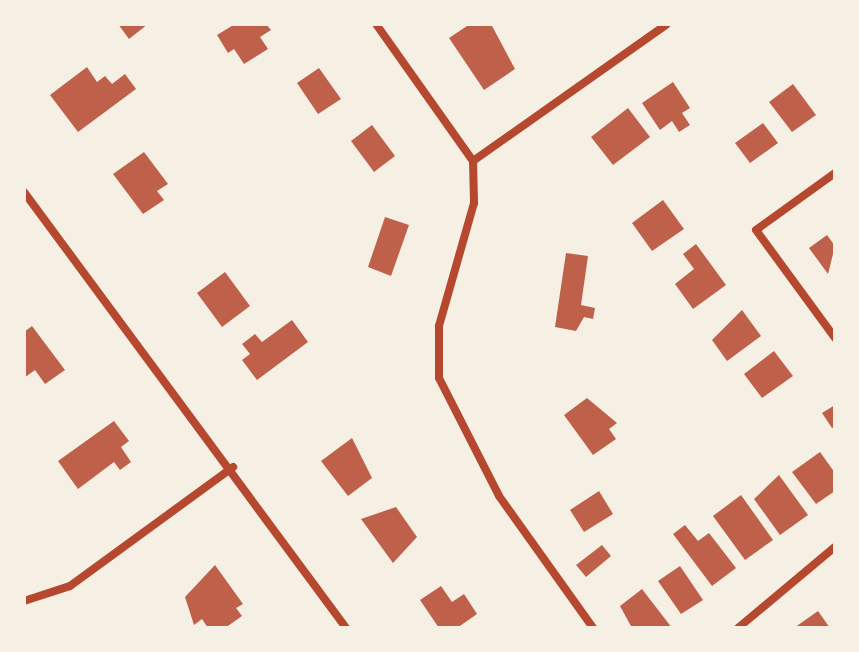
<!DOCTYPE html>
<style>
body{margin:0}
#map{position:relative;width:859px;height:652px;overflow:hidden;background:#f6efe4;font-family:Mulish,sans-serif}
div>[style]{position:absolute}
.building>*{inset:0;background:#bf614a}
.minor>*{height:8px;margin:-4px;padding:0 4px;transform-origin:4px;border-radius:4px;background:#b5482f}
span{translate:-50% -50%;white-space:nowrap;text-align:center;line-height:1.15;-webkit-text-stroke:6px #f6efe4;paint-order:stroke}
.frame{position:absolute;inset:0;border:26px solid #f6efe4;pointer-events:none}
</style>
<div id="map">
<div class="building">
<div style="clip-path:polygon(118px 24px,148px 24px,129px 39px)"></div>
<div style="clip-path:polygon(235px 24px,266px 24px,271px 30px,260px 37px,268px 49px,244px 64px,234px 49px,228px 53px,217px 35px)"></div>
<div style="clip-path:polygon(470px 24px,491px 24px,515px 69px,484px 90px,449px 38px)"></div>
<div style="clip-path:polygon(87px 67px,97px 82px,105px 76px,112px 84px,125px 74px,136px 89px,78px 132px,50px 95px)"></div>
<div style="clip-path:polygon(319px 68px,341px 99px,318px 114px,297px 83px)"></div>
<div style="clip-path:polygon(673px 82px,690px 108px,682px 113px,690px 125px,679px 132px,672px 121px,660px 130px,642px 103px)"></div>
<div style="clip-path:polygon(793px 84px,816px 115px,792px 132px,769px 102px)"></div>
<div style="clip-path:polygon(628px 108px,650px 137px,613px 165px,591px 137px)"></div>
<div style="clip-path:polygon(763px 123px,778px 143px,750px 163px,735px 143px)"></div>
<div style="clip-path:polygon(372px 125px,395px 156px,374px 172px,351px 141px)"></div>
<div style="clip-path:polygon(144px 152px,168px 184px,157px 191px,164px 200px,143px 214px,113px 174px)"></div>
<div style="clip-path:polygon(663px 200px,684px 229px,652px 251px,632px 223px)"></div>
<div style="clip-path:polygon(385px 217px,409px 225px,391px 276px,368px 267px)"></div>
<div style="clip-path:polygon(827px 235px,835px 246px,828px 274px,809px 248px)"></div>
<div style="clip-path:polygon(696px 244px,726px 285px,693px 309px,675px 284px,694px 269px,683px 254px)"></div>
<div style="clip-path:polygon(566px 253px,588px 256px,581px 305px,595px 308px,593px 319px,584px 317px,576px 331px,555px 327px)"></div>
<div style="clip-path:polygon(225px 272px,250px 306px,222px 327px,197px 293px)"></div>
<div style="clip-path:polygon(742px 310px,761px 336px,727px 361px,712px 340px)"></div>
<div style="clip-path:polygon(292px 320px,308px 342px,257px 380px,242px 360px,250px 354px,242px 344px,255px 334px,262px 342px)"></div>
<div style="clip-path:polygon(32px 326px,65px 370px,45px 384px,35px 370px,24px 378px,24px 332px)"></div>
<div style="clip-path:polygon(774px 351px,793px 376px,762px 398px,744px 374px)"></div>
<div style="clip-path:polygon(587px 398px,617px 423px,609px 429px,616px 439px,593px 455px,564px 415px)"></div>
<div style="clip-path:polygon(835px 405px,835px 427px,832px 428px,822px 413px)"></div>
<div style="clip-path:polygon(114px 421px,129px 441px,121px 447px,131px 462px,120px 470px,114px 462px,78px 489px,58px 461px)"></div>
<div style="clip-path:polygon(352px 438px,372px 478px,348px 496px,321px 461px)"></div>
<div style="clip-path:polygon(820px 452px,835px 473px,835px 491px,816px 504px,792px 472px)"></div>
<div style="clip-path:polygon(779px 475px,808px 515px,780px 535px,754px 499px)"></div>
<div style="clip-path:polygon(599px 491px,613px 514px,584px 532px,570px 510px)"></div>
<div style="clip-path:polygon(741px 495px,773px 540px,745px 560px,713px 516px)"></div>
<div style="clip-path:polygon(396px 507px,417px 537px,393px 563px,361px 519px)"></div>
<div style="clip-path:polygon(685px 525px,698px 541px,709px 533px,736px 568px,712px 586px,673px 534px)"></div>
<div style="clip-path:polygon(602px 545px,611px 556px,586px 577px,576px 565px)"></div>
<div style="clip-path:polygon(215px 565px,243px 604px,236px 608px,242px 616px,225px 628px,208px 628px,202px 619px,194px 625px,185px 597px)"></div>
<div style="clip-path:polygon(680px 566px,703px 600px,681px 614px,658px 581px)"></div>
<div style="clip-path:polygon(441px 586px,452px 602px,464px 594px,477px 614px,457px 628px,439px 628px,420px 600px)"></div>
<div style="clip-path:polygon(642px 589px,672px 628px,632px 628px,620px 606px)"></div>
<div style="clip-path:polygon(818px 611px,830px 628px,794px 628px)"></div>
</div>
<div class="minor">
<div style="left:376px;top:24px;width:168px;rotate:54.7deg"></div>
<div style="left:473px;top:161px;width:42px;rotate:88.6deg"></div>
<div style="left:474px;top:203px;width:128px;rotate:105.9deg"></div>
<div style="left:439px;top:326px;width:52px;rotate:90deg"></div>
<div style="left:439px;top:378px;width:132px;rotate:63deg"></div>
<div style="left:499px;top:496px;width:162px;rotate:54.5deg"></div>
<div style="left:473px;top:161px;width:237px;rotate:-35.2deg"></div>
<div style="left:835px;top:173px;width:97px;rotate:144.2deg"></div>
<div style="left:756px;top:230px;width:134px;rotate:53.8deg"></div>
<div style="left:24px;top:192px;width:542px;rotate:53.55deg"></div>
<div style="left:24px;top:601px;width:48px;rotate:-18.1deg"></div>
<div style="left:70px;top:586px;width:202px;rotate:-36.1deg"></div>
<div style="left:738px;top:628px;width:126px;rotate:-39.9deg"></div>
</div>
<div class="frame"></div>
</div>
